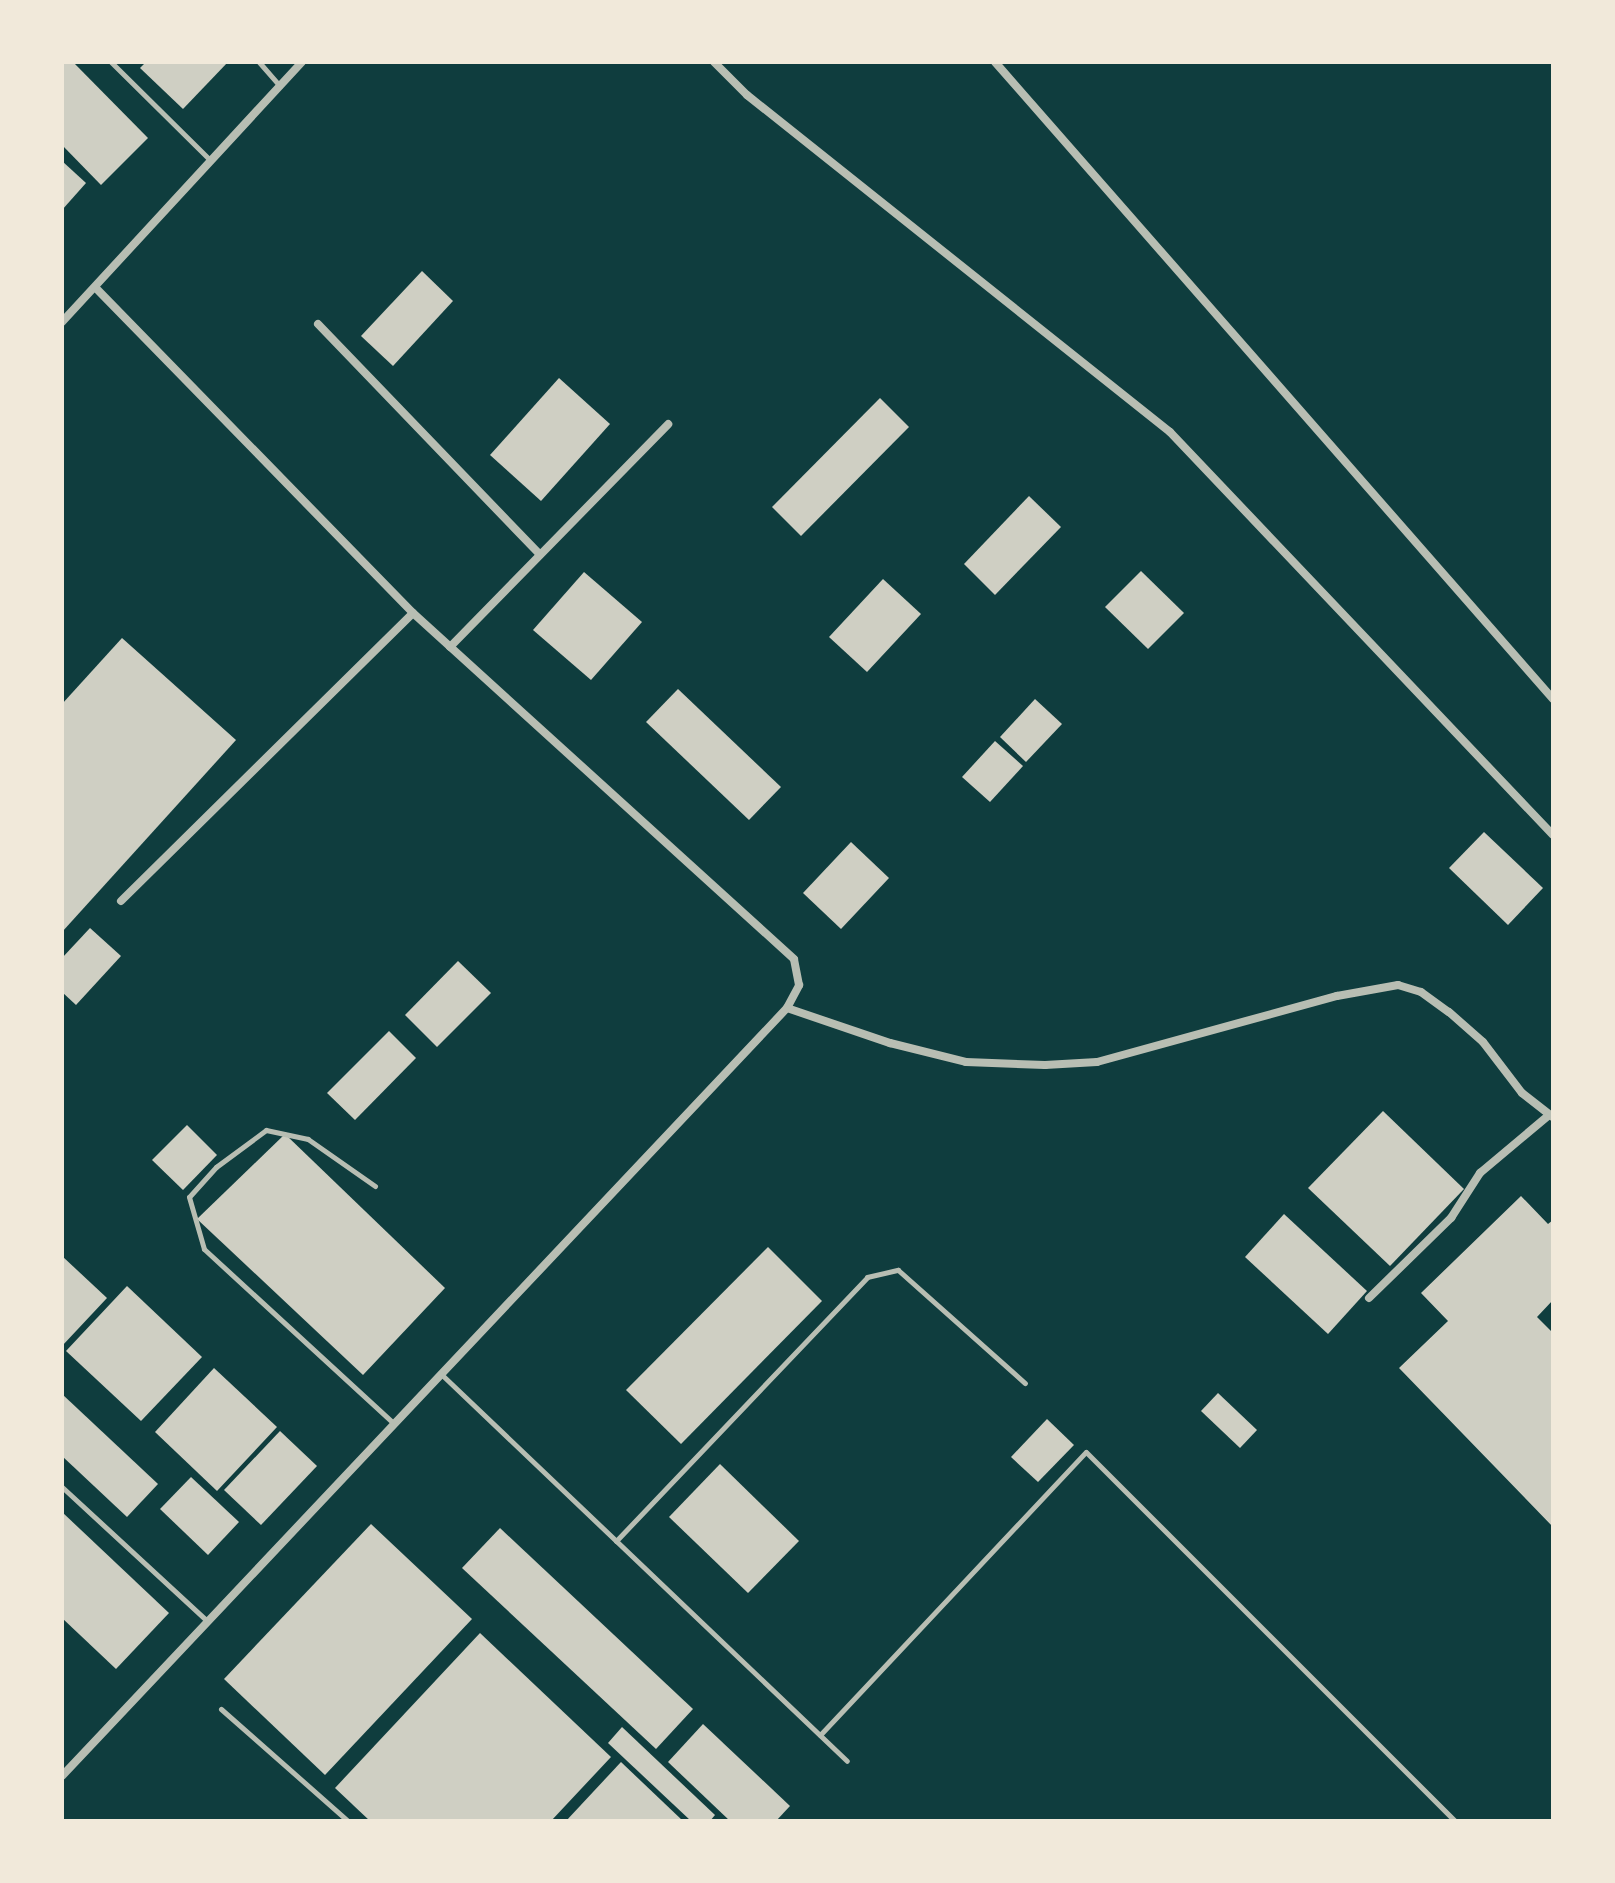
<!DOCTYPE html>
<style>
body{margin:0}
#map{position:relative;width:1615px;height:1883px;overflow:hidden;background:#0f3d3e;font-family:Mulish,sans-serif}
div>[style]{position:absolute}
.building>*{inset:0;background:#cfcfc3}
.service>*{height:5px;margin:-2.5px;padding:0 2.5px;transform-origin:2.5px;border-radius:2.5px;background:#b8beb3}
.minor>*{height:8px;margin:-4px;padding:0 4px;transform-origin:4px;border-radius:4px;background:#b8beb3}
span{translate:-50% -50%;white-space:nowrap;text-align:center;line-height:1.15;-webkit-text-stroke:7px #f1e9da;paint-order:stroke}
.frame{position:absolute;inset:0;border:64px solid #f1e9da;pointer-events:none}
</style>
<div id="map">
<div class="building">
<div style="clip-path:polygon(64px 62px,73px 62px,148px 138px,101px 185px,62px 145px)"></div>
<div style="clip-path:polygon(146px 62px,228px 62px,183px 109px,140px 68px)"></div>
<div style="clip-path:polygon(62px 161px,86px 183px,62px 210px)"></div>
<div style="clip-path:polygon(422px 271px,453px 301px,393px 366px,361px 336px)"></div>
<div style="clip-path:polygon(559px 378px,610px 424px,541px 501px,490px 455px)"></div>
<div style="clip-path:polygon(880px 398px,909px 427px,801px 536px,772px 507px)"></div>
<div style="clip-path:polygon(1029px 496px,1061px 527px,995px 595px,964px 564px)"></div>
<div style="clip-path:polygon(1141px 571px,1184px 613px,1148px 649px,1105px 607px)"></div>
<div style="clip-path:polygon(584px 572px,642px 622px,591px 680px,533px 630px)"></div>
<div style="clip-path:polygon(883px 579px,921px 614px,867px 672px,829px 637px)"></div>
<div style="clip-path:polygon(122px 638px,236px 740px,62px 932px,62px 704px)"></div>
<div style="clip-path:polygon(678px 689px,781px 787px,749px 820px,646px 722px)"></div>
<div style="clip-path:polygon(1035px 699px,1062px 724px,1026px 762px,1000px 737px)"></div>
<div style="clip-path:polygon(995px 741px,1023px 766px,990px 802px,962px 777px)"></div>
<div style="clip-path:polygon(1484px 832px,1543px 888px,1508px 925px,1449px 868px)"></div>
<div style="clip-path:polygon(851px 842px,889px 878px,841px 929px,803px 893px)"></div>
<div style="clip-path:polygon(90px 928px,121px 956px,76px 1005px,62px 992px,62px 958px)"></div>
<div style="clip-path:polygon(458px 961px,491px 993px,437px 1047px,405px 1015px)"></div>
<div style="clip-path:polygon(389px 1031px,416px 1058px,355px 1120px,327px 1093px)"></div>
<div style="clip-path:polygon(1383px 1111px,1464px 1189px,1390px 1266px,1308px 1188px)"></div>
<div style="clip-path:polygon(187px 1125px,217px 1155px,183px 1190px,152px 1160px)"></div>
<div style="clip-path:polygon(285px 1134px,445px 1288px,363px 1375px,197px 1219px)"></div>
<div style="clip-path:polygon(1521px 1196px,1548px 1224px,1553px 1220px,1553px 1300px,1537px 1317px,1553px 1333px,1553px 1527px,1399px 1368px,1448px 1321px,1421px 1293px)"></div>
<div style="clip-path:polygon(1284px 1214px,1367px 1291px,1328px 1334px,1245px 1257px)"></div>
<div style="clip-path:polygon(768px 1247px,822px 1301px,681px 1444px,626px 1390px)"></div>
<div style="clip-path:polygon(62px 1256px,107px 1298px,62px 1346px)"></div>
<div style="clip-path:polygon(127px 1286px,202px 1357px,141px 1421px,66px 1351px)"></div>
<div style="clip-path:polygon(214px 1368px,277px 1427px,217px 1491px,155px 1432px)"></div>
<div style="clip-path:polygon(1218px 1393px,1257px 1430px,1240px 1448px,1201px 1411px)"></div>
<div style="clip-path:polygon(62px 1394px,158px 1484px,127px 1517px,62px 1456px)"></div>
<div style="clip-path:polygon(1047px 1419px,1074px 1445px,1038px 1482px,1011px 1457px)"></div>
<div style="clip-path:polygon(280px 1431px,317px 1466px,261px 1525px,224px 1490px)"></div>
<div style="clip-path:polygon(720px 1464px,799px 1541px,748px 1593px,669px 1517px)"></div>
<div style="clip-path:polygon(191px 1477px,239px 1522px,208px 1555px,160px 1509px)"></div>
<div style="clip-path:polygon(62px 1512px,169px 1613px,116px 1669px,62px 1618px)"></div>
<div style="clip-path:polygon(371px 1524px,472px 1619px,325px 1775px,224px 1679px)"></div>
<div style="clip-path:polygon(500px 1528px,693px 1709px,656px 1749px,462px 1568px)"></div>
<div style="clip-path:polygon(480px 1633px,611px 1757px,551px 1821px,370px 1821px,335px 1788px)"></div>
<div style="clip-path:polygon(703px 1724px,790px 1806px,776px 1821px,730px 1821px,668px 1762px)"></div>
<div style="clip-path:polygon(622px 1727px,715px 1815px,710px 1821px,691px 1821px,608px 1743px)"></div>
<div style="clip-path:polygon(621px 1762px,683px 1821px,566px 1821px)"></div>
</div>
<div class="service">
<div style="left:111px;top:62px;width:139px;rotate:44.7deg"></div>
<div style="left:259px;top:62px;width:32px;rotate:49deg"></div>
<div style="left:375px;top:1186px;width:82px;rotate:-145deg"></div>
<div style="left:308px;top:1139px;width:43px;rotate:-167.9deg"></div>
<div style="left:266px;top:1130px;width:62px;rotate:143.5deg"></div>
<div style="left:216px;top:1167px;width:40px;rotate:132deg"></div>
<div style="left:189px;top:1197px;width:54px;rotate:73.9deg"></div>
<div style="left:204px;top:1249px;width:257px;rotate:42.6deg"></div>
<div style="left:440px;top:1373px;width:562px;rotate:43.63deg"></div>
<div style="left:62px;top:1487px;width:197px;rotate:42.7deg"></div>
<div style="left:616px;top:1541px;width:364px;rotate:-46.4deg"></div>
<div style="left:867px;top:1277px;width:32px;rotate:-13deg"></div>
<div style="left:898px;top:1270px;width:170px;rotate:41.7deg"></div>
<div style="left:221px;top:1709px;width:169px;rotate:41.4deg"></div>
<div style="left:820px;top:1735px;width:388px;rotate:-46.8deg"></div>
<div style="left:1086px;top:1452px;width:522px;rotate:45deg"></div>
</div>
<div class="minor">
<div style="left:714px;top:62px;width:47px;rotate:45deg"></div>
<div style="left:747px;top:95px;width:541px;rotate:38.54deg"></div>
<div style="left:1170px;top:432px;width:556px;rotate:46.46deg"></div>
<div style="left:995px;top:62px;width:847px;rotate:48.78deg"></div>
<div style="left:62px;top:322px;width:354px;rotate:-47.3deg"></div>
<div style="left:318px;top:324px;width:320px;rotate:46.1deg"></div>
<div style="left:450px;top:647px;width:312px;rotate:-45.6deg"></div>
<div style="left:121px;top:901px;width:410px;rotate:-44.6deg"></div>
<div style="left:787px;top:1008px;width:109px;rotate:18.8deg"></div>
<div style="left:890px;top:1043px;width:78px;rotate:14deg"></div>
<div style="left:966px;top:1062px;width:79px;rotate:2.2deg"></div>
<div style="left:1045px;top:1065px;width:52px;rotate:-3.3deg"></div>
<div style="left:1097px;top:1062px;width:249px;rotate:-15.4deg"></div>
<div style="left:1337px;top:996px;width:62px;rotate:-10.2deg"></div>
<div style="left:1398px;top:985px;width:24px;rotate:17deg"></div>
<div style="left:1421px;top:992px;width:34px;rotate:36deg"></div>
<div style="left:1449px;top:1012px;width:45px;rotate:41.4deg"></div>
<div style="left:1483px;top:1042px;width:64px;rotate:52.6deg"></div>
<div style="left:1522px;top:1093px;width:39px;rotate:38deg"></div>
<div style="left:1369px;top:1298px;width:115px;rotate:-44.3deg"></div>
<div style="left:1451px;top:1218px;width:54px;rotate:-57.2deg"></div>
<div style="left:1480px;top:1173px;width:90px;rotate:-40deg"></div>
<div style="left:62px;top:1776px;width:1056px;rotate:-46.65deg"></div>
<div style="left:787px;top:1008px;width:26px;rotate:-62deg"></div>
<div style="left:799px;top:985px;width:26px;rotate:-101deg"></div>
<div style="left:794px;top:959px;width:515px;rotate:-137.76deg"></div>
<div style="left:413px;top:613px;width:455px;rotate:-134.3deg"></div>
</div>
<div class="frame"></div>
</div>
